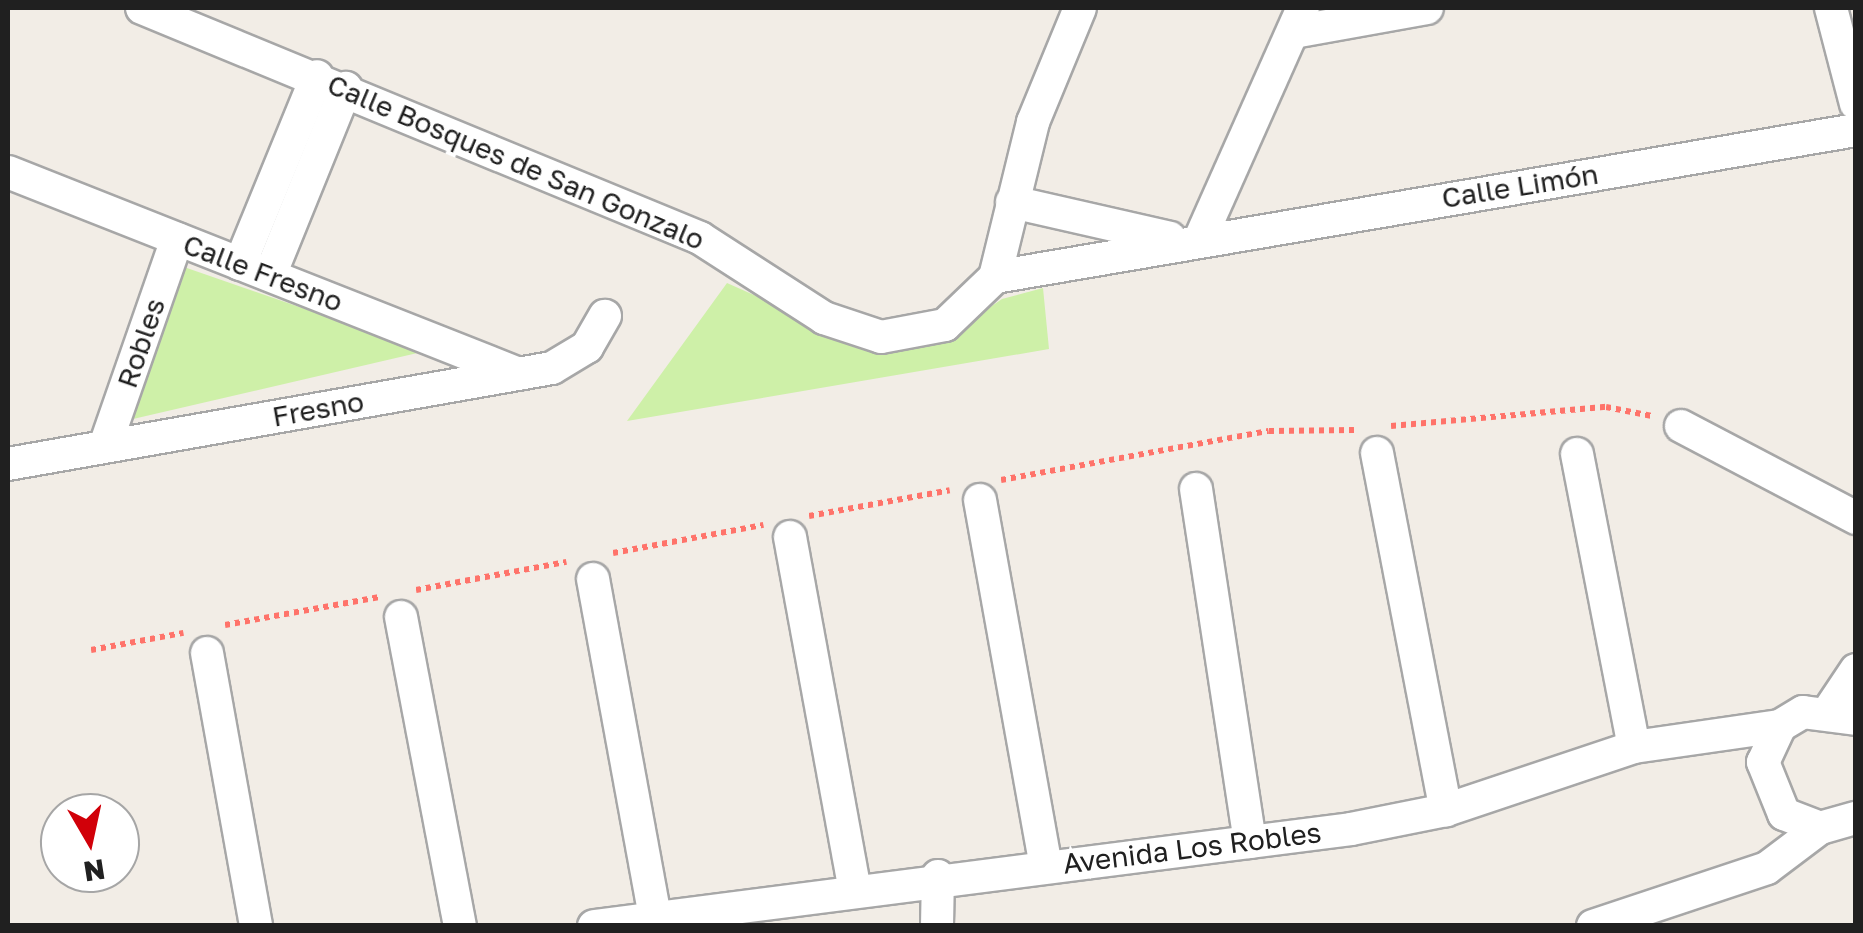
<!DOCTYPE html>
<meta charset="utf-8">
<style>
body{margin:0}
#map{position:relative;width:1863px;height:933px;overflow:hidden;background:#f2ede6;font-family:"Golos Text",sans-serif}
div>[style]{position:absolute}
.grass>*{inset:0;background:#cef0a8}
.path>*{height:6px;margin-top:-3px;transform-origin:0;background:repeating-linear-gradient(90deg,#ff736a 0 5px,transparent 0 10px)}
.roads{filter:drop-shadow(2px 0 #a7a7a7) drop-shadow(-2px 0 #a7a7a7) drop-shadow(0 2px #a7a7a7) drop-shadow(0 -2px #a7a7a7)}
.minor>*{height:32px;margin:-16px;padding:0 16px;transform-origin:16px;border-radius:16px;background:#fff}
span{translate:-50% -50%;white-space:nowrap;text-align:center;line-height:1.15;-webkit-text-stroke:8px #fff;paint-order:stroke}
.street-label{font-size:28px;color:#202020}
.frame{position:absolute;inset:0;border:10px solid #202020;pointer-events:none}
.north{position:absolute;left:40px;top:793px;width:100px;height:100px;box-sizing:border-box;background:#fff;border:2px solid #a6a6a6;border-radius:50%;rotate:171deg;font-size:28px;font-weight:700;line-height:40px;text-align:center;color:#202020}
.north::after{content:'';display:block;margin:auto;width:35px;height:45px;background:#d10009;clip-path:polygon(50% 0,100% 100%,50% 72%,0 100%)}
</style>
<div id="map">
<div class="grass">
<div style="clip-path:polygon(184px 267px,426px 351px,133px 419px)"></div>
<div style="clip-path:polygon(727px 283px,858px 341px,945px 338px,1002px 299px,1043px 288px,1049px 349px,627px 421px)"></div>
</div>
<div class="path">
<div style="left:1391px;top:426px;width:216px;rotate:-5.1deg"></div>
<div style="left:1606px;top:407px;width:47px;rotate:11.1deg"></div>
<div style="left:1001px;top:480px;width:272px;rotate:-10.4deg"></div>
<div style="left:1269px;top:431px;width:85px;rotate:-0.7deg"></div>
<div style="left:809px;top:516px;width:143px;rotate:-10.4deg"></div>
<div style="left:613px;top:553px;width:153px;rotate:-10.6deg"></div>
<div style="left:416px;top:590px;width:153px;rotate:-10.6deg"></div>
<div style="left:225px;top:625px;width:157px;rotate:-10.3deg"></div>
<div style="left:91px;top:650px;width:94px;rotate:-10.5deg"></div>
</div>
<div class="roads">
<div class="minor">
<div style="left:142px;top:8px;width:604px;rotate:22.4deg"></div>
<div style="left:700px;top:238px;width:148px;rotate:32.8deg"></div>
<div style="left:824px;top:318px;width:60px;rotate:18.4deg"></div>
<div style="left:881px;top:337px;width:65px;rotate:-10.6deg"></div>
<div style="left:945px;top:325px;width:69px;rotate:-43.8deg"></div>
<div style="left:995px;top:277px;width:160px;rotate:-76.2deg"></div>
<div style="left:1033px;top:122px;width:123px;rotate:-67.6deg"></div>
<div style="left:1831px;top:8px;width:99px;rotate:75.4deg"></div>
<div style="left:1294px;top:32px;width:135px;rotate:-10.2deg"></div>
<div style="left:8px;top:172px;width:549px;rotate:21.57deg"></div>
<div style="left:1012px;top:202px;width:162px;rotate:12.8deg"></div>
<div style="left:1200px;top:239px;width:253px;rotate:-66deg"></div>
<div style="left:240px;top:264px;width:203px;rotate:-67.7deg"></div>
<div style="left:270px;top:275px;width:202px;rotate:-67.9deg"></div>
<div style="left:995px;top:277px;width:873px;rotate:-9.69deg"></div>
<div style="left:1681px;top:426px;width:198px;rotate:27.7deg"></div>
<div style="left:105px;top:446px;width:219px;rotate:-70.8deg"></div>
<div style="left:1377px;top:453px;width:364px;rotate:79.1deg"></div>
<div style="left:1577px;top:454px;width:298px;rotate:79deg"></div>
<div style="left:8px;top:464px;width:552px;rotate:-10.01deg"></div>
<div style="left:552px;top:368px;width:41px;rotate:-31deg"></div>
<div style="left:587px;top:347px;width:36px;rotate:-60deg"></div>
<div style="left:1196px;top:489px;width:357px;rotate:81.3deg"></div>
<div style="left:980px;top:500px;width:372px;rotate:79.8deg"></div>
<div style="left:790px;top:537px;width:355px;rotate:79.6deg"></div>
<div style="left:593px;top:579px;width:338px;rotate:79.6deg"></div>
<div style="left:401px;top:617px;width:315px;rotate:79.2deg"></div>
<div style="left:207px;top:653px;width:277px;rotate:79.8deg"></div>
<div style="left:1830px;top:709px;width:47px;rotate:-56.3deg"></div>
<div style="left:1856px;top:719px;width:53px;rotate:-172.5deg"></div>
<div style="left:1803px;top:712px;width:27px;rotate:149deg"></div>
<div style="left:1780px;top:726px;width:40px;rotate:115deg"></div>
<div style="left:1763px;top:762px;width:56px;rotate:68deg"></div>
<div style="left:1784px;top:814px;width:39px;rotate:21deg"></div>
<div style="left:1820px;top:828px;width:37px;rotate:-16deg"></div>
<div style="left:594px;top:926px;width:763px;rotate:-7.3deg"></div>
<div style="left:1351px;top:829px;width:97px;rotate:-11.3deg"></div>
<div style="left:1446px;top:810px;width:198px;rotate:-18.5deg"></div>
<div style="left:1634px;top:747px;width:148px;rotate:-8.2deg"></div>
<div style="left:937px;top:926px;width:50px;rotate:-88.9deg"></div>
<div style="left:1593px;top:926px;width:183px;rotate:-18.4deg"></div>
<div style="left:1767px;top:868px;width:66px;rotate:-37deg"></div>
</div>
</div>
<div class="street-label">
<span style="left:516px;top:162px;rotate:23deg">Calle Bosques de San Gonzalo</span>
<span style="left:1520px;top:186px;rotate:-9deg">Calle Limón</span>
<span style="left:263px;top:273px;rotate:21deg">Calle Fresno</span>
<span style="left:141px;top:343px;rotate:-71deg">Robles</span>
<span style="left:318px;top:409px;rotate:-10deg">Fresno</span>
<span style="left:1192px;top:848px;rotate:-7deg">Avenida Los Robles</span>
</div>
<div class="frame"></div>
<div class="north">N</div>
</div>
